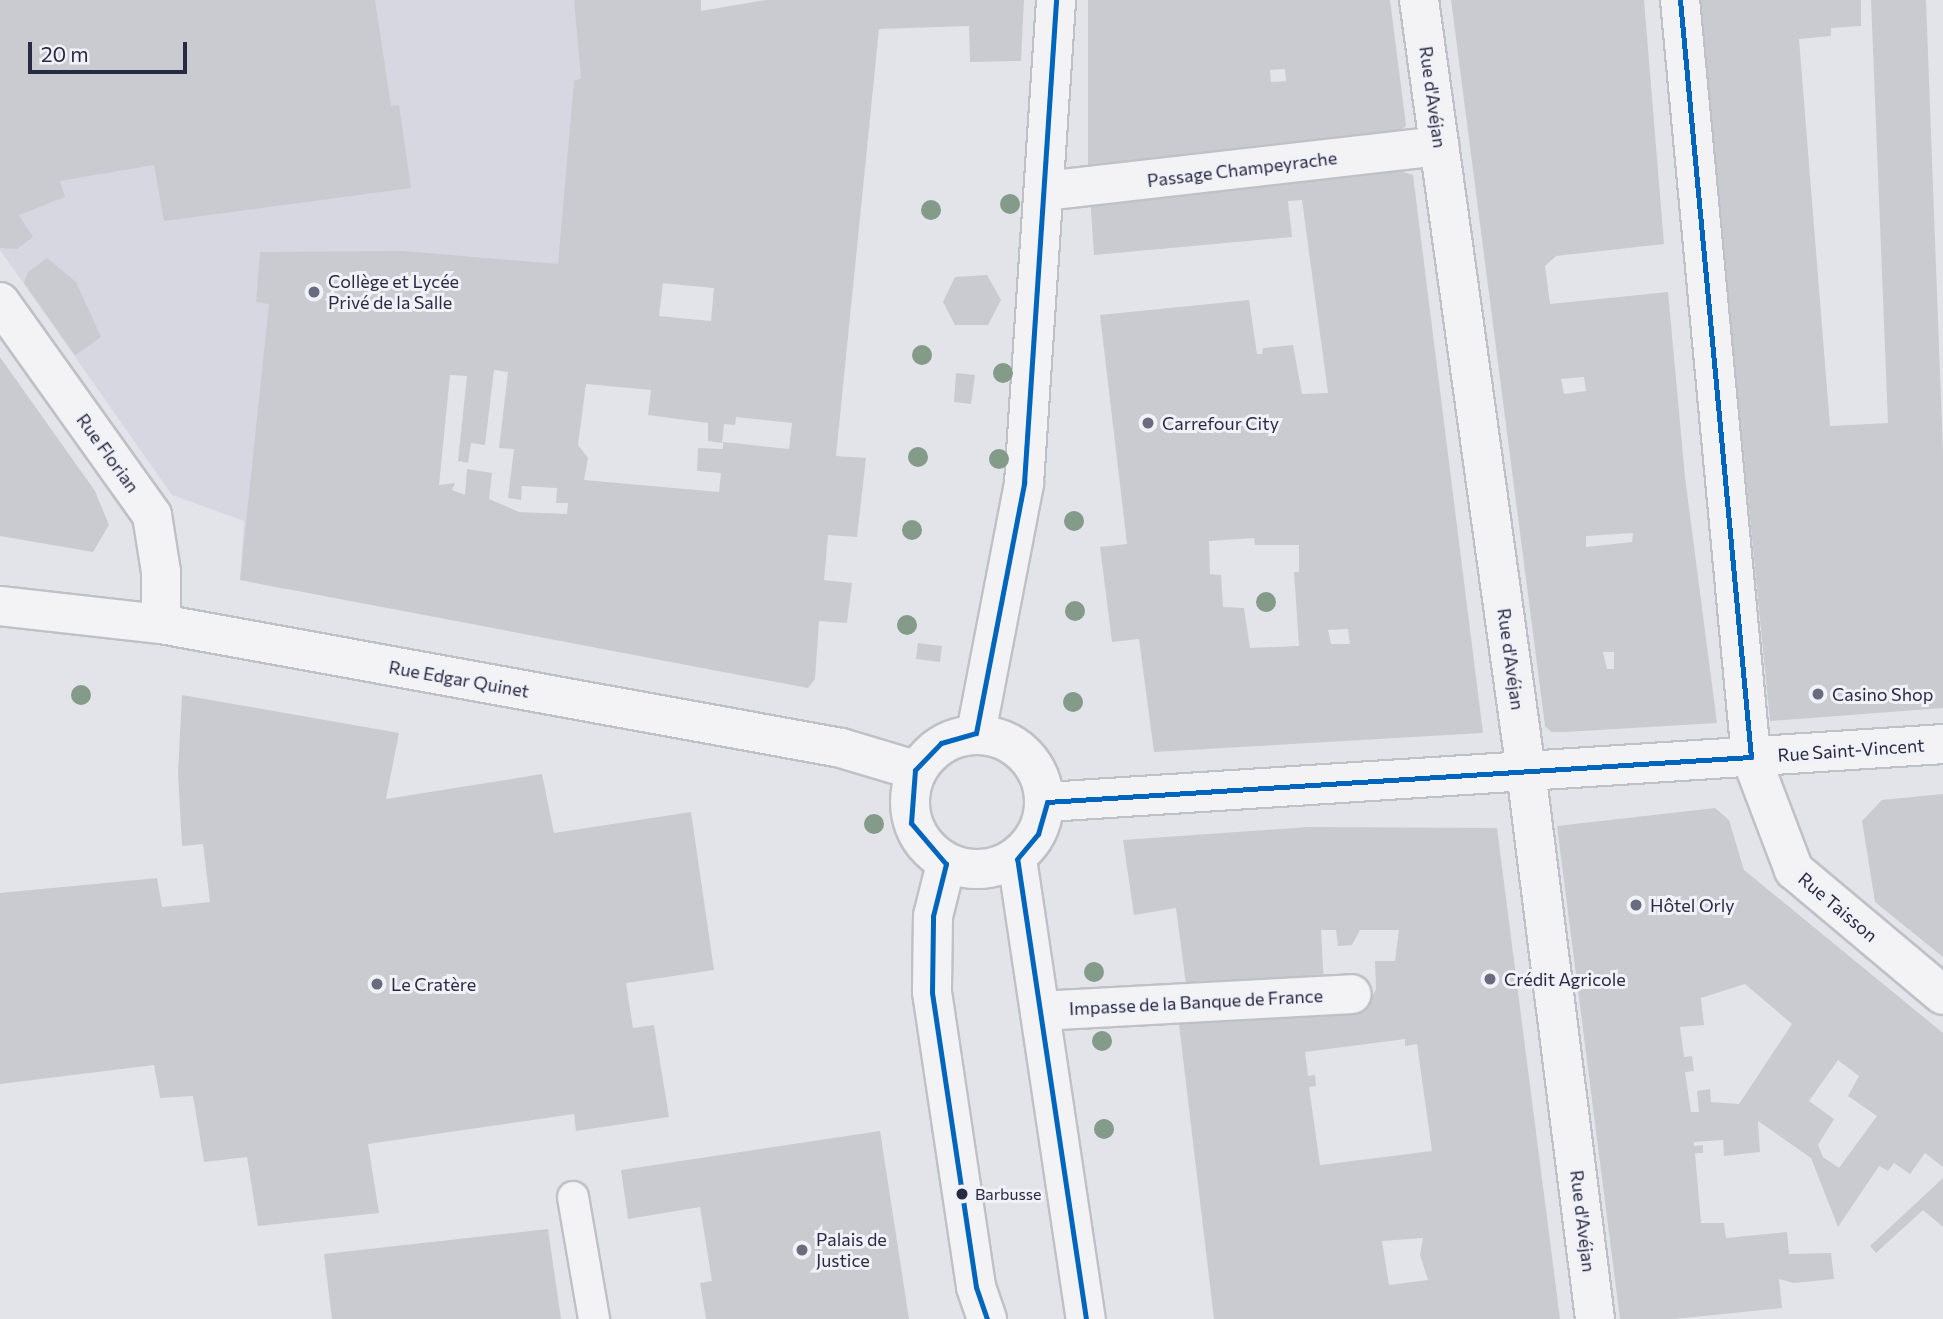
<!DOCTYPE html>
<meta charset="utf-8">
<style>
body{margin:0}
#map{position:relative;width:1943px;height:1319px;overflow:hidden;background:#e3e4e9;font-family:Commissioner,sans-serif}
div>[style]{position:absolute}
.built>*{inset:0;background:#d6d7e1}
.building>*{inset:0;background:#cacbd1}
.roads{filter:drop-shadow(2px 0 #c0c1c7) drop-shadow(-2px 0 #c0c1c7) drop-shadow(0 2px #c0c1c7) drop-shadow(0 -2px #c0c1c7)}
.lane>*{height:30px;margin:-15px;padding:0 15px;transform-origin:15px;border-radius:15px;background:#f3f3f5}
.street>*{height:38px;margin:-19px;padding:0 19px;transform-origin:19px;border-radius:19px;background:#f3f3f5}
.street>.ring{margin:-19px;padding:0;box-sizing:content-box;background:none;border:38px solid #f3f3f5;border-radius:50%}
.bus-1>*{height:5px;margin:-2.5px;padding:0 2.5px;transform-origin:2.5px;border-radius:2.5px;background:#0065bd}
.trees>*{width:20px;height:20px;margin:-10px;border-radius:50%;background:#839b88}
.dots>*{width:19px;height:19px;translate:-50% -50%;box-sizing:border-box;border:4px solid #f1f2f8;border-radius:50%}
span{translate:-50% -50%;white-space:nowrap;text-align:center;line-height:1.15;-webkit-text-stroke:6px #f1f2f8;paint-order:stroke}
.bus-label{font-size:16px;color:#282a44}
.left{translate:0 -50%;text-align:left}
.street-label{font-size:18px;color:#282a44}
.poi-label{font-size:18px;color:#282a44}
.scale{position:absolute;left:28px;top:42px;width:159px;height:32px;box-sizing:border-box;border:4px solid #282a44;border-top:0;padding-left:9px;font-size:21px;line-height:24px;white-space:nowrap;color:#282a44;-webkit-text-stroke:5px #f1f2f8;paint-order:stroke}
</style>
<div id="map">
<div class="built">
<div style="clip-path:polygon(33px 0,693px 0,851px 300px,600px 278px,317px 302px,284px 589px,240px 580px,244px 521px,172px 495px,0 250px,0 222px,52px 154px)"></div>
</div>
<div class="building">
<div style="clip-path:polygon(0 0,375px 0,391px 106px,399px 105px,411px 188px,164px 221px,154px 165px,60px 181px,65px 197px,19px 215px,33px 237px,17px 249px,0 248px)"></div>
<div style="clip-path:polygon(evenodd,574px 0,701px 0,701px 11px,766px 0,1024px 0,1021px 61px,970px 62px,969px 26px,879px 29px,836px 456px,866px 458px,857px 537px,828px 535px,824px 580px,852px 583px,847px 623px,819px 621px,815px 679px,808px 688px,240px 580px,269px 304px,256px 302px,260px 252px,403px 251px,558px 264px,574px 81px,581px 78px,574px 0,663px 283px,714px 288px,711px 321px,659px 316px,663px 283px,574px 0,494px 370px,508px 372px,499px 448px,514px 449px,508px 498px,521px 500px,522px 486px,557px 488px,556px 503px,568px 503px,567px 514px,519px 512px,489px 499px,492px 473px,467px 469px,465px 495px,452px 490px,455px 483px,439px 485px,450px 375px,467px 376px,458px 461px,468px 463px,471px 443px,485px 445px,494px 370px,574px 0,586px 384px,651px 390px,648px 415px,708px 423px,708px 441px,722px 443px,724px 424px,735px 425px,736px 417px,792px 423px,789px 449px,723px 442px,723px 449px,698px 448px,697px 471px,721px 473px,719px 492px,584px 480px,588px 458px,578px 445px,586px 384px)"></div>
<div style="clip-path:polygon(evenodd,1088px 0,1390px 0,1406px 125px,1391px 145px,1088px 173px,1088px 0,1285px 69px,1286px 81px,1271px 82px,1270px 70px,1285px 69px)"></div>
<div style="clip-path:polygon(evenodd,1451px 0,1644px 0,1664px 244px,1556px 256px,1545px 266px,1550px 304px,1668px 292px,1685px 477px,1717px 723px,1565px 732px,1551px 732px,1545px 726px,1451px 0,1584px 377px,1586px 391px,1564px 394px,1561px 379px,1584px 377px,1451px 0,1633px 533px,1632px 542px,1586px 547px,1586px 536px,1633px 533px,1451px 0,1603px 652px,1614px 652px,1614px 669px,1607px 669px,1603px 652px)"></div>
<div style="clip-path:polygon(1699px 0,1861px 0,1861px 26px,1831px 28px,1831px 36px,1799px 39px,1830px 426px,1888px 423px,1871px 0,1926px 0,1943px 453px,1943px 708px,1770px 721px)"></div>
<div style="clip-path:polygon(evenodd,1387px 167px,1413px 175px,1483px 733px,1154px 752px,1139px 639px,1112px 642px,1100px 547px,1127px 544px,1100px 315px,1249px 300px,1257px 354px,1262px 354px,1263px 348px,1293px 345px,1302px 394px,1328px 393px,1302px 200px,1288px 201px,1292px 237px,1094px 255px,1090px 196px,1387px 167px,1254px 538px,1255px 545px,1299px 545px,1299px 572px,1294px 572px,1299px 646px,1250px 648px,1244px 608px,1223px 607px,1221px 575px,1210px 574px,1209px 541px,1254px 538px,1387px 167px,1348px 629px,1350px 644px,1331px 644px,1328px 630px,1348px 629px)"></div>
<div style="clip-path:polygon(47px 258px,76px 282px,101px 337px,75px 355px,24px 283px,28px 272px)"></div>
<div style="clip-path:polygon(987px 275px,1001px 300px,988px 325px,955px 325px,943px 302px,955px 277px)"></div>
<div style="clip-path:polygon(0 357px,95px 491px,109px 525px,93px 552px,0 536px)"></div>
<div style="clip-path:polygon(956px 373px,975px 375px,971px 404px,954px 402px)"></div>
<div style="clip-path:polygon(918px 643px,942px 646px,940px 662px,916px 659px)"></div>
<div style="clip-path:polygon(182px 695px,399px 733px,386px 799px,542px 774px,554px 833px,691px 812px,714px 970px,626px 983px,633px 1028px,654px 1025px,669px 1117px,576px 1131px,574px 1114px,368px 1144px,379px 1213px,258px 1226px,247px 1157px,204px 1162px,193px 1096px,160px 1098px,154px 1065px,0 1084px,0 893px,157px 878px,162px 907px,210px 902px,203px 844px,182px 846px,178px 773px)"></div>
<div style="clip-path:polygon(1943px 794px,1943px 957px,1875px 902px,1862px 821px,1882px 800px)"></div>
<div style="clip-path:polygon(evenodd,1715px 808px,1729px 820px,1744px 870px,1943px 1033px,1943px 1167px,1925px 1153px,1910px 1174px,1894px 1163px,1888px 1171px,1879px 1166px,1838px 1227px,1811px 1158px,1758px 1121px,1760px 1152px,1724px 1156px,1723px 1140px,1694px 1142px,1694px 1146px,1703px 1145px,1703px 1153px,1695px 1153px,1701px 1223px,1724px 1223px,1726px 1238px,1787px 1232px,1789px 1254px,1831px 1253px,1834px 1279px,1794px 1283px,1779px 1279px,1782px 1308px,1674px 1319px,1620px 1319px,1557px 826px,1715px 808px,1745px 984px,1792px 1024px,1739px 1104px,1711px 1102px,1710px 1089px,1697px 1091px,1699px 1112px,1691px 1112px,1685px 1072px,1694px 1071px,1692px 1056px,1684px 1057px,1680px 1027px,1704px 1025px,1701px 998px,1745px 984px,1715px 808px,1838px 1060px,1859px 1076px,1848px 1096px,1877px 1116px,1839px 1168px,1823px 1157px,1818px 1145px,1834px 1119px,1809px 1101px,1838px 1060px)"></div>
<div style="clip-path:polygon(evenodd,1308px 827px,1497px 828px,1560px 1319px,1214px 1319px,1178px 1016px,1366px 1008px,1376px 989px,1375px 961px,1395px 961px,1399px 930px,1360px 930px,1352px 945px,1338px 946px,1336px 930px,1321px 930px,1324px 986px,1187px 992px,1176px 908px,1134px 915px,1123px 840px,1308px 827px,1405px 1039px,1405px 1046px,1417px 1044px,1432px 1151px,1320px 1165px,1309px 1087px,1316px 1086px,1315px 1075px,1308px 1076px,1305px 1052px,1405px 1039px,1308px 827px,1423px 1238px,1420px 1255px,1428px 1280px,1389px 1285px,1382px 1241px,1423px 1238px)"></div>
<div style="clip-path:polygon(880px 1131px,909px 1319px,706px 1319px,700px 1283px,712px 1281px,700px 1207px,628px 1219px,621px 1170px)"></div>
<div style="clip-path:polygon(1943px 1178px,1943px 1227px,1923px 1210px,1876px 1253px,1870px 1246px)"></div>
<div style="clip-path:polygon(548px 1229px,561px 1319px,332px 1319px,324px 1254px)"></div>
</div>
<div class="roads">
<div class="lane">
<div style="left:573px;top:1197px;width:124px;rotate:80.2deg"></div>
</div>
<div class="street">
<div style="left:1419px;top:0;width:778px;rotate:82.1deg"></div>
<div style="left:1526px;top:771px;width:552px;rotate:82.82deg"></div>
<div style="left:1680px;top:0;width:760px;rotate:84.64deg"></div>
<div style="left:1751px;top:757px;width:121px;rotate:69.2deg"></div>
<div style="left:1794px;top:870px;width:194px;rotate:40deg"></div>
<div style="left:1045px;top:191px;width:397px;rotate:-6.5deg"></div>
<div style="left:0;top:302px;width:262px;rotate:54.5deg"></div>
<div style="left:152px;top:515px;width:58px;rotate:81deg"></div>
<div style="left:161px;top:572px;width:52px;rotate:90deg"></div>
<div style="left:0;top:606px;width:162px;rotate:6.4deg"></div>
<div style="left:161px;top:624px;width:691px;rotate:10.33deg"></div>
<div style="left:841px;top:748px;width:77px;rotate:16.6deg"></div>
<div style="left:976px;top:733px;width:255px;rotate:-79.1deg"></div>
<div style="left:1024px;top:483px;width:484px;rotate:-86.2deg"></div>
<div class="ring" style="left:910px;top:735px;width:96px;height:96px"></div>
<div style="left:1047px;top:802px;width:898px;rotate:-3.7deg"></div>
<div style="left:1017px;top:859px;width:465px;rotate:81.5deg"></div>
<div style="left:946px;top:864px;width:54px;rotate:104deg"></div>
<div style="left:933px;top:916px;width:76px;rotate:90.8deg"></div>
<div style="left:932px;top:992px;width:298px;rotate:81.5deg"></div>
<div style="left:976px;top:1287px;width:34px;rotate:71deg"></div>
<div style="left:1040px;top:1011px;width:312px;rotate:-3.1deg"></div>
</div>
</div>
<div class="bus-1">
<div style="left:987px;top:1319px;width:34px;rotate:-109deg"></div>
<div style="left:976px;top:1287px;width:298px;rotate:-98.5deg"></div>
<div style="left:932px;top:992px;width:76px;rotate:-89.2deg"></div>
<div style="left:933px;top:916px;width:54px;rotate:-76deg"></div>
<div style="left:946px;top:864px;width:54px;rotate:-130.5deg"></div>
<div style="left:911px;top:823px;width:53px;rotate:-85.7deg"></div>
<div style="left:915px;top:770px;width:37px;rotate:-46deg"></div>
<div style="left:941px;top:743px;width:36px;rotate:-16deg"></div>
<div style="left:976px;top:733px;width:255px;rotate:-79.1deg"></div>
<div style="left:1024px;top:483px;width:484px;rotate:-86.2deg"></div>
<div style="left:1086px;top:1319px;width:465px;rotate:-98.5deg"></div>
<div style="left:1017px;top:859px;width:33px;rotate:-50deg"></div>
<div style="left:1038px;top:834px;width:33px;rotate:-74deg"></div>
<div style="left:1047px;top:802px;width:705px;rotate:-3.66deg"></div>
<div style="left:1751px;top:757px;width:760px;rotate:-95.36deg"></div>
</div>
<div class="trees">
<div style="left:1010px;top:204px"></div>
<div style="left:931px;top:210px"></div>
<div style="left:922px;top:355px"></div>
<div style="left:1003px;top:373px"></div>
<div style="left:918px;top:457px"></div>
<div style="left:999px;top:459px"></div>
<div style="left:1074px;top:521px"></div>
<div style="left:912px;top:530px"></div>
<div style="left:1266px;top:602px"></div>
<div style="left:1075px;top:611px"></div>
<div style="left:907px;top:625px"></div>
<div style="left:81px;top:695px"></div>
<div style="left:1073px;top:702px"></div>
<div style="left:874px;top:824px"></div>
<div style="left:1094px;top:972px"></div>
<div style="left:1102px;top:1041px"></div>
<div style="left:1104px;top:1129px"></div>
</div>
<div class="dots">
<div style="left:314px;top:292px;background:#696b7e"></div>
<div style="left:1148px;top:423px;background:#696b7e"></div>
<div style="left:1818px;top:694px;background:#696b7e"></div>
<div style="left:1636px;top:905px;background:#696b7e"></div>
<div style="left:1490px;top:979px;background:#696b7e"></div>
<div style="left:377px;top:984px;background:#696b7e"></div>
<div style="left:962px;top:1194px;background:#282a44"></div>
<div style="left:802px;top:1250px;background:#696b7e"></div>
</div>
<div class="bus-label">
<span class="left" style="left:975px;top:1194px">Barbusse</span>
</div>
<div class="street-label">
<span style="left:1433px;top:97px;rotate:82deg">Rue d'Avéjan</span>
<span style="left:1242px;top:169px;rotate:-7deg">Passage Champeyrache</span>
<span style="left:108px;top:453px;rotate:54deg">Rue Florian</span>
<span style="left:1511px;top:659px;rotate:82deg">Rue d'Avéjan</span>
<span style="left:459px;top:679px;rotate:10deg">Rue Edgar Quinet</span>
<span style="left:1851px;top:750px;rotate:-4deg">Rue Saint-Vincent</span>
<span style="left:1838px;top:907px;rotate:40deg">Rue Taisson</span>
<span style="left:1196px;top:1002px;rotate:-3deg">Impasse de la Banque de France</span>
<span style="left:1583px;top:1221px;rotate:83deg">Rue d'Avéjan</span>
</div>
<div class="poi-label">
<span class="left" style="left:328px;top:292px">Collège et Lycée<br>Privé de la Salle</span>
<span class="left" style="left:1162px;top:423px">Carrefour City</span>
<span class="left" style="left:1832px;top:694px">Casino Shop</span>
<span class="left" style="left:1650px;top:905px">Hôtel Orly</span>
<span class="left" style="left:1504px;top:979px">Crédit Agricole</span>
<span class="left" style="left:391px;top:984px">Le Cratère</span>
<span class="left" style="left:816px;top:1250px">Palais de<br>Justice</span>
</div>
<div class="scale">20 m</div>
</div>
